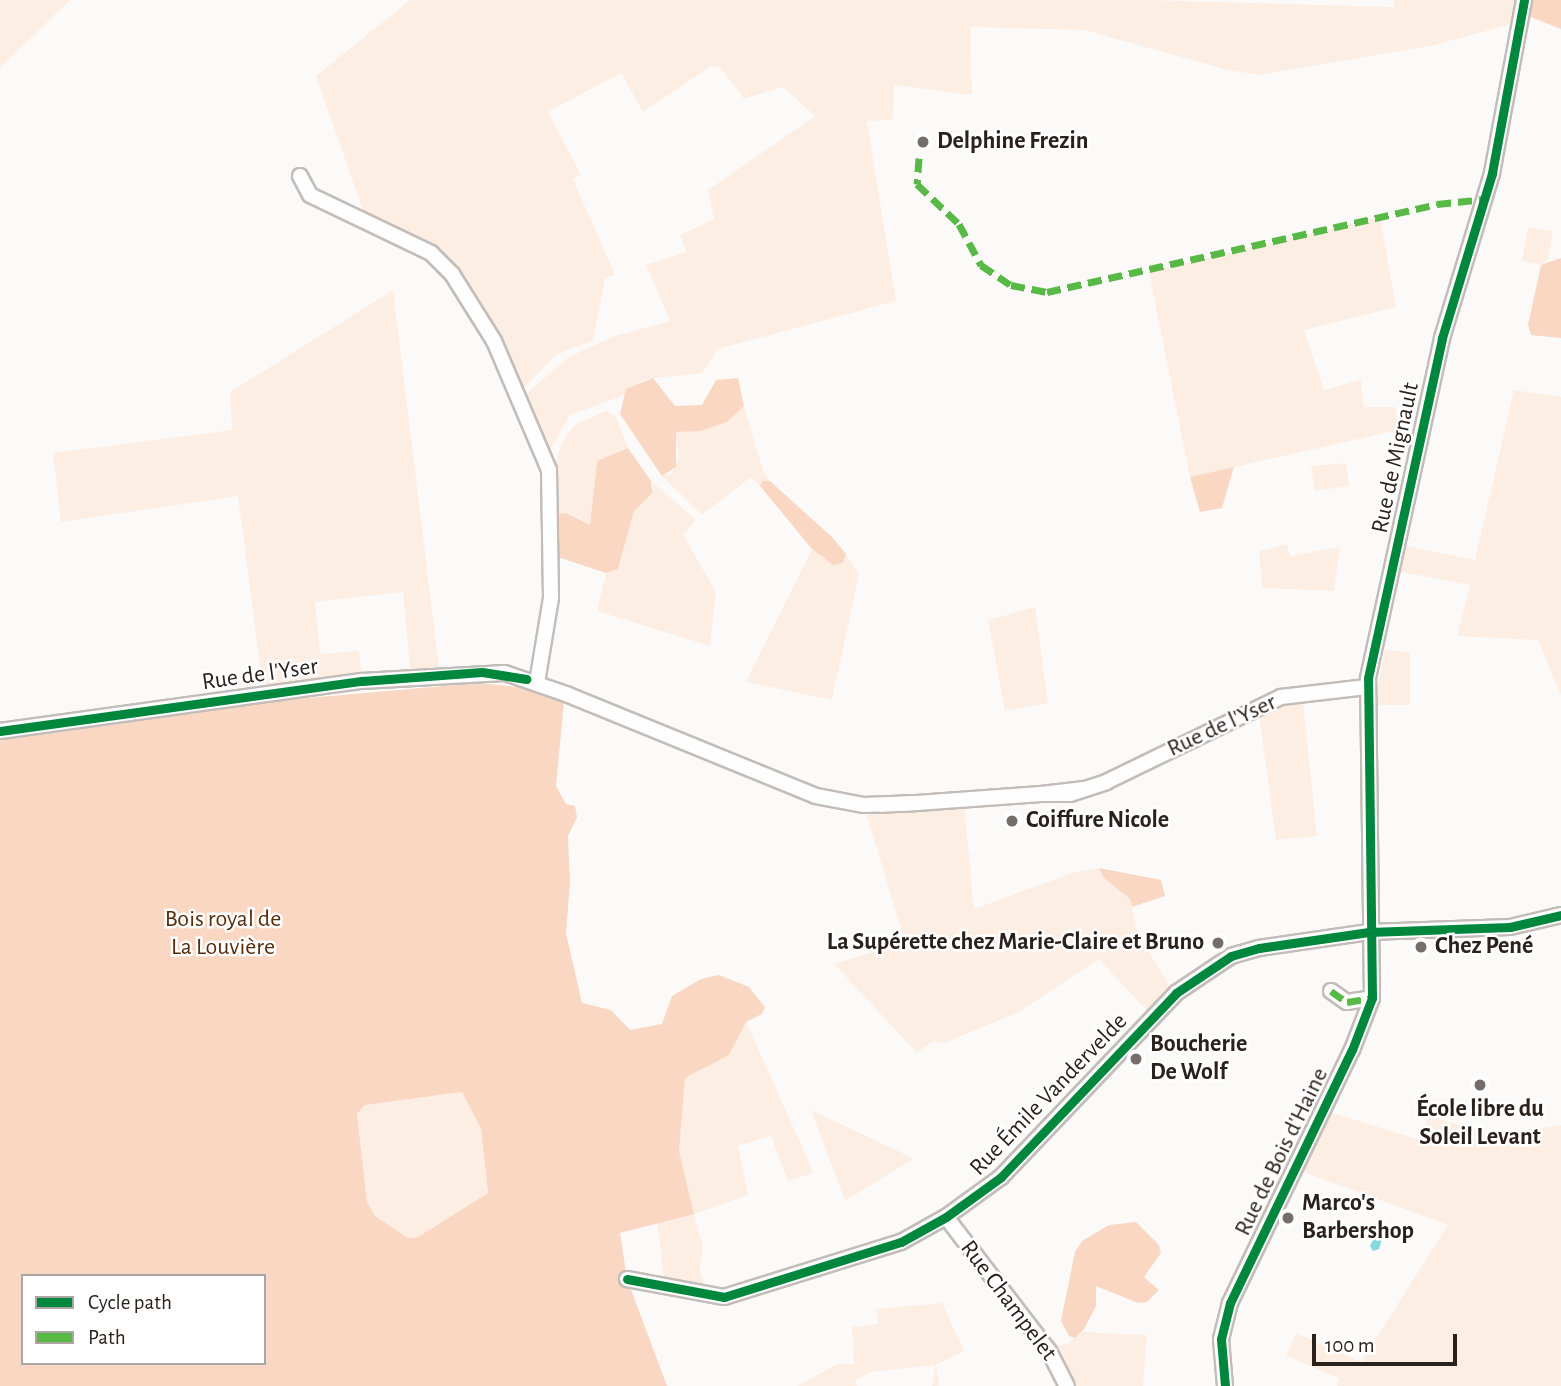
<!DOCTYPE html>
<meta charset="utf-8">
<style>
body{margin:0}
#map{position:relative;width:1561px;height:1386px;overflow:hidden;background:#fcfaf8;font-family:"Alegreya Sans",sans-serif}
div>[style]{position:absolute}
.green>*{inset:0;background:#fdeee4}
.forest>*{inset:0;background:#f9d7c2}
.water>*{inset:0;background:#87d9e0}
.roads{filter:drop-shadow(2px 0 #c2bdb9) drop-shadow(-2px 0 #c2bdb9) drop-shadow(0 2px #c2bdb9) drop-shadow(0 -2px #c2bdb9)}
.minor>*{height:14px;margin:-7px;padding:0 7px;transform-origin:7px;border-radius:7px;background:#fffefe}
.quiet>*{height:7px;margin-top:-3.5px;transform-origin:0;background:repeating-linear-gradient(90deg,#58b947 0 14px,transparent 0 21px)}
.cycleway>*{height:9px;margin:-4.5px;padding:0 4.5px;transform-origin:4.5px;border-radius:4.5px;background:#00873e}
.dots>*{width:19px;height:19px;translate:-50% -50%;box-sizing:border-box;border:4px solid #fff;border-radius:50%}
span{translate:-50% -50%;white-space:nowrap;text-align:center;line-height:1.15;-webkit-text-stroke:5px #fff;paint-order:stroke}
.poi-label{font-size:24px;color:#2b211c;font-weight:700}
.left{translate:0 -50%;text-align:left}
.right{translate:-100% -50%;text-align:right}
.street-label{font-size:24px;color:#2b211c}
.park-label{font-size:24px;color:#592b08}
.legend{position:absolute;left:21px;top:1274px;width:245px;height:91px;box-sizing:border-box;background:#fff;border:2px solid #aaa6a4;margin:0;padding:9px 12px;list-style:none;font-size:21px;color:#2b211c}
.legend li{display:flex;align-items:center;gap:14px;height:35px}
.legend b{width:35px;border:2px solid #aaa6a4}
.scale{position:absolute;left:1312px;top:1334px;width:145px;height:32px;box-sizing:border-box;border:4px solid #2b211c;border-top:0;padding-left:9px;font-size:21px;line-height:24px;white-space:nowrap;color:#2b211c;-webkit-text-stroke:5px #fff;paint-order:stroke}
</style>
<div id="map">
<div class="green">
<div style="clip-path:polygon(0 0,70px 0,0 68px)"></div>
<div style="clip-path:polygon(410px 0,1147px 0,1394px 7px,1394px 0,1524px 0,1519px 22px,1435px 45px,1260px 75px,1228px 70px,1084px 30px,970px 27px,972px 95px,894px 85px,893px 120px,867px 121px,896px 301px,718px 349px,702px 373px,645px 379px,622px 396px,570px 415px,546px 456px,524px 406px,527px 393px,569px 357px,612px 337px,670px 321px,646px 265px,686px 252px,680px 235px,714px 219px,708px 190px,815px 116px,783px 87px,744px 99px,721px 68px,711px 66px,643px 112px,621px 73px,548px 112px,581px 175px,573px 179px,615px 275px,605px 279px,593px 341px,557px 354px,519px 393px,454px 270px,365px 216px,316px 76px)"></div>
<div style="clip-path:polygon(1380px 217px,1396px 307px,1304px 330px,1324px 390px,1361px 380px,1364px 407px,1396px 407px,1398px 430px,1190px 477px,1149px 272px)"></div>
<div style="clip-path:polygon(1528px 227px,1553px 231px,1548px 259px,1541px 265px,1522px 261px)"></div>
<div style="clip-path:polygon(393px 290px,440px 675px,411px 678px,403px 592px,315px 602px,320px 654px,359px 651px,362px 681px,263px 690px,238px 496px,61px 522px,53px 453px,232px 430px,230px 392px)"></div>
<div style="clip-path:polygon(1514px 390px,1561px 397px,1561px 695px,1538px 640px,1457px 636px,1470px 585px,1396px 571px,1401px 545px,1475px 560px)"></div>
<div style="clip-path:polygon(744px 406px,764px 474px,770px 481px,760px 486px,751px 477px,702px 515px,662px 476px,671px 474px,679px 458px,676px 432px)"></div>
<div style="clip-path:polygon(606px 411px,616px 416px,628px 448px,597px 461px,590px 525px,566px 513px,558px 514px,553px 471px,562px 442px,575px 425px)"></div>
<div style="clip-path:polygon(1346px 463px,1349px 486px,1315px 491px,1311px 466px)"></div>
<div style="clip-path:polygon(651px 481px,696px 520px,683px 535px,716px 592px,710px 646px,597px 611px,606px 573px,618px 569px,634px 511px,653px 487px)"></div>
<div style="clip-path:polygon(1287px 544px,1290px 556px,1340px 547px,1334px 591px,1262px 588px,1259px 551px)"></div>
<div style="clip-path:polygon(812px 549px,834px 565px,845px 560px,846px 554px,859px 575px,832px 700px,746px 682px)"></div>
<div style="clip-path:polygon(1035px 607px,1048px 703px,1005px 711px,988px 620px)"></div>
<div style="clip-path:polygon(1385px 650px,1410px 652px,1410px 705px,1374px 705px)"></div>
<div style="clip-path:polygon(1302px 694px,1317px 836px,1276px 840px,1258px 707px)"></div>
<div style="clip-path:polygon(964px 806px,974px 909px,1072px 873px,1099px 868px,1104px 878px,1130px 899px,1138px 934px,1173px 992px,1150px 1014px,1099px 959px,1019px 1012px,944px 1043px,933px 1041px,917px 1053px,834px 964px,905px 942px,865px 809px)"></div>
<div style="clip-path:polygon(746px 1022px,814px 1173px,788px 1181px,771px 1136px,738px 1146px,748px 1195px,694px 1214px,703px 1245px,700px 1271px,709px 1297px,665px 1287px,657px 1223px,694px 1213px,679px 1151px,685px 1078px,729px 1055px)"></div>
<div style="clip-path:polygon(462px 1092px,481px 1129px,488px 1193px,418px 1237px,408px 1238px,375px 1216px,367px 1202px,357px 1114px,365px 1105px)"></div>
<div style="clip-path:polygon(811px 1110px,913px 1158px,913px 1159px,845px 1201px)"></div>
<div style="clip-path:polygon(1323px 1110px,1420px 1140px,1428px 1115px,1494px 1136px,1561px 1125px,1561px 1386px,1337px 1386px,1339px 1378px,1286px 1356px,1296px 1333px,1361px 1362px,1448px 1225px,1295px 1169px)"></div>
<div style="clip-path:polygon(942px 1303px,964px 1351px,936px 1365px,939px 1386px,932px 1386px,935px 1365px,870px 1372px,856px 1380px,857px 1386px,797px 1386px,837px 1364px,854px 1364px,852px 1327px,878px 1324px,876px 1309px)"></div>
<div style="clip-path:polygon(1082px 1332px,1147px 1335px,1143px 1386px,1067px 1386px,1046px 1348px,1067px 1344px)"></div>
</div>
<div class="forest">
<div style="clip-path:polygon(1524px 0,1561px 0,1561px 29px,1521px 13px)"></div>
<div style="clip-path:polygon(1561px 258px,1561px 338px,1531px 335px,1528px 325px,1541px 265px)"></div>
<div style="clip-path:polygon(653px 378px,675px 406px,702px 405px,716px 380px,738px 378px,744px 406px,727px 422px,700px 431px,676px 432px,676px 467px,662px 476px,620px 414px,626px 389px)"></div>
<div style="clip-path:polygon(628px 448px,651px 481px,652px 493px,634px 511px,618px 569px,606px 573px,558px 557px,558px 514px,566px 513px,590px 525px,597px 461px)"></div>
<div style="clip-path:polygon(1234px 467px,1222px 508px,1200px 512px,1190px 477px)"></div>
<div style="clip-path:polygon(762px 481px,770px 481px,832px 537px,846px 554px,843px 563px,833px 565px,812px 549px,760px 486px)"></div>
<div style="clip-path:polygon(evenodd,478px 683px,519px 687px,564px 702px,556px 786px,566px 804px,575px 806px,577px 817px,568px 836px,570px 883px,566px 933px,582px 1003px,611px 1010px,630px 1030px,662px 1024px,672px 996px,701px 979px,719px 975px,749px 987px,765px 1007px,762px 1014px,746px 1022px,729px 1055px,685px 1078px,679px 1151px,694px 1214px,620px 1233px,627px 1279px,667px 1386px,0 1386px,0 740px,263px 702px,478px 683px,462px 1092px,481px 1129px,488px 1193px,418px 1237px,408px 1238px,375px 1216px,367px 1202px,357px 1114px,365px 1105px,462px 1092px,478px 683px,23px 1276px,264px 1276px,264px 1363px,23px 1363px,23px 1276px)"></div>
<div style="clip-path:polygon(1099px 868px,1161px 880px,1165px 896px,1132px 907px,1130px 899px,1104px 878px)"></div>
<div style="clip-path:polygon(1136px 1222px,1159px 1245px,1161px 1253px,1144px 1277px,1159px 1290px,1147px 1302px,1138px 1303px,1096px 1286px,1096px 1306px,1084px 1329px,1075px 1338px,1069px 1336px,1061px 1321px,1075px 1252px,1082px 1241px,1109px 1225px)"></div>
</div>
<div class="water">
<div style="clip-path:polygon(1385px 1230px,1379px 1249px,1373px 1251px,1370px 1246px,1377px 1231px)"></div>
</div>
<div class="roads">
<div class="minor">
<div style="left:300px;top:176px;width:21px;rotate:62deg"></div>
<div style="left:310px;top:195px;width:134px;rotate:25.6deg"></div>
<div style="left:431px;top:253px;width:30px;rotate:45deg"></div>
<div style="left:452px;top:274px;width:79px;rotate:57.9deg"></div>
<div style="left:494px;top:341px;width:140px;rotate:66.9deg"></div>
<div style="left:549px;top:470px;width:128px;rotate:89.1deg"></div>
<div style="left:551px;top:598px;width:86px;rotate:99.4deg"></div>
<div style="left:0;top:731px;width:365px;rotate:-7.9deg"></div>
<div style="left:362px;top:681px;width:143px;rotate:-3.2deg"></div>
<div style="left:505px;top:673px;width:65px;rotate:19deg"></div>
<div style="left:566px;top:694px;width:270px;rotate:22.2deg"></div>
<div style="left:816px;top:796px;width:49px;rotate:10.6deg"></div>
<div style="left:864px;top:805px;width:53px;rotate:-2.2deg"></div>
<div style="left:917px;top:803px;width:36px;rotate:177deg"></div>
<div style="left:1084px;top:789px;width:43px;rotate:173.4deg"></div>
<div style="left:1041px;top:794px;width:29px"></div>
<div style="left:1070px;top:794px;width:38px;rotate:-18deg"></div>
<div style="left:1106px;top:782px;width:195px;rotate:-25.9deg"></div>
<div style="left:1281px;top:697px;width:86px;rotate:-6.7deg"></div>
<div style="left:917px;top:803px;width:124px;rotate:-4.2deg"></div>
<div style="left:1331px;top:991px;width:19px;rotate:35deg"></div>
<div style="left:1347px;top:1002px;width:25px;rotate:-9deg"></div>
<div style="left:946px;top:1217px;width:169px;rotate:52.5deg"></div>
<div style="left:1049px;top:1351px;width:39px;rotate:63deg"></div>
<div style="left:627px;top:1279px;width:99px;rotate:10.5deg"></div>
<div style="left:724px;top:1297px;width:185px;rotate:-17.3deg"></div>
<div style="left:901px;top:1242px;width:51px;rotate:-29.1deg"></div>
<div style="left:946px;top:1217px;width:68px;rotate:-36deg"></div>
<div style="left:1001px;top:1177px;width:254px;rotate:-46.4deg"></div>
<div style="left:1176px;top:993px;width:66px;rotate:-33.9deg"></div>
<div style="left:1231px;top:956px;width:29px;rotate:-16deg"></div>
<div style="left:1259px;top:948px;width:111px;rotate:-8.3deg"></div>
<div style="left:1369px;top:932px;width:141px;rotate:-2deg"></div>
<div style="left:1510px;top:927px;width:52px;rotate:-13.2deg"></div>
<div style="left:1225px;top:1386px;width:47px;rotate:-94.9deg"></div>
<div style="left:1221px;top:1339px;width:37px;rotate:-76deg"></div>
<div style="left:1230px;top:1303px;width:281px;rotate:-64.3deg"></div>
<div style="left:1352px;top:1050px;width:56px;rotate:-69deg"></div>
<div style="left:1372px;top:998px;width:320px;rotate:-90.7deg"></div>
<div style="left:1368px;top:678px;width:348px;rotate:-77.7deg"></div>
<div style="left:1442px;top:338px;width:172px;rotate:-73.1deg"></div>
<div style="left:1492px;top:173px;width:176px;rotate:-79.5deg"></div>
</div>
</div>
<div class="quiet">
<div style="left:919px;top:158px;width:26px;rotate:94deg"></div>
<div style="left:917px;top:184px;width:58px;rotate:43.6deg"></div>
<div style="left:959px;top:224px;width:47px;rotate:61.8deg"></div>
<div style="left:981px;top:265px;width:36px;rotate:34deg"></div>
<div style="left:1011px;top:285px;width:37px;rotate:11deg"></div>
<div style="left:1047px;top:292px;width:400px;rotate:-12.7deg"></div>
<div style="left:1437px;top:204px;width:48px;rotate:-5.9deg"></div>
<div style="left:1331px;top:991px;width:19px;rotate:35deg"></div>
<div style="left:1347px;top:1002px;width:25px;rotate:-9deg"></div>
</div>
<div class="cycleway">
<div style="left:0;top:731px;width:365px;rotate:-7.9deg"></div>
<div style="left:362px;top:681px;width:120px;rotate:-4.3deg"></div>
<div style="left:482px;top:672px;width:45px;rotate:9deg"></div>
<div style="left:627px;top:1279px;width:99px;rotate:10.5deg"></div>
<div style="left:724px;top:1297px;width:185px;rotate:-17.3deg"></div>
<div style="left:901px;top:1242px;width:51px;rotate:-29.1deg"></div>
<div style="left:946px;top:1217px;width:68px;rotate:-36deg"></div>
<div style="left:1001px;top:1177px;width:254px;rotate:-46.4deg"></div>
<div style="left:1176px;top:993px;width:66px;rotate:-33.9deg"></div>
<div style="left:1231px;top:956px;width:29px;rotate:-16deg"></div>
<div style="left:1259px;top:948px;width:111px;rotate:-8.3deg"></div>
<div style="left:1369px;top:932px;width:141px;rotate:-2deg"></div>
<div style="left:1510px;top:927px;width:52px;rotate:-13.2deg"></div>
<div style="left:1225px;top:1386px;width:47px;rotate:-94.9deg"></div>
<div style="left:1221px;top:1339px;width:37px;rotate:-76deg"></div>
<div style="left:1230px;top:1303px;width:281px;rotate:-64.3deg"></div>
<div style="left:1352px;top:1050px;width:56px;rotate:-69deg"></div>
<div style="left:1372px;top:998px;width:320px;rotate:-90.7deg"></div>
<div style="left:1368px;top:678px;width:348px;rotate:-77.7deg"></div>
<div style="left:1442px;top:338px;width:172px;rotate:-73.1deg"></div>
<div style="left:1492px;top:173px;width:176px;rotate:-79.5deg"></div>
</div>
<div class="dots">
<div style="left:923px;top:142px;background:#746d69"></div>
<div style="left:1012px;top:821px;background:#746d69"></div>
<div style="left:1218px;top:943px;background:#746d69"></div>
<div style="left:1421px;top:947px;background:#746d69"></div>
<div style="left:1136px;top:1059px;background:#746d69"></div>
<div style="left:1480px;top:1085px;background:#746d69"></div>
<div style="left:1288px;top:1218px;background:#746d69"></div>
</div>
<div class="poi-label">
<span class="left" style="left:937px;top:142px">Delphine Frezin</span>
<span class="left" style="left:1026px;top:821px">Coiffure Nicole</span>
<span class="right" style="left:1204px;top:943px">La Supérette chez Marie-Claire et Bruno</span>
<span class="left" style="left:1435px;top:947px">Chez Pené</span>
<span class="left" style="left:1150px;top:1059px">Boucherie<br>De Wolf</span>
<span style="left:1480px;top:1124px">École libre du<br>Soleil Levant</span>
<span class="left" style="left:1302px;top:1218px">Marco's<br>Barbershop</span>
</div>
<div class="street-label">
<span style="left:1396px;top:458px;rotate:-78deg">Rue de Mignault</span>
<span style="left:260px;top:675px;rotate:-8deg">Rue de l'Yser</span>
<span style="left:1222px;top:726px;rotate:-25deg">Rue de l'Yser</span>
<span style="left:1049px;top:1095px;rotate:-46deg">Rue Émile Vandervelde</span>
<span style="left:1282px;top:1152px;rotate:-64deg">Rue de Bois d'Haine</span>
<span style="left:1008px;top:1301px;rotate:53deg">Rue Champelet</span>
</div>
<div class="park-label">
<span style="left:223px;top:934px">Bois royal de<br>La Louvière</span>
</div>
<ul class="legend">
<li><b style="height:9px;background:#00873e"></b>Cycle path</li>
<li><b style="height:9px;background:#58b947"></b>Path</li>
</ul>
<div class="scale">100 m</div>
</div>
